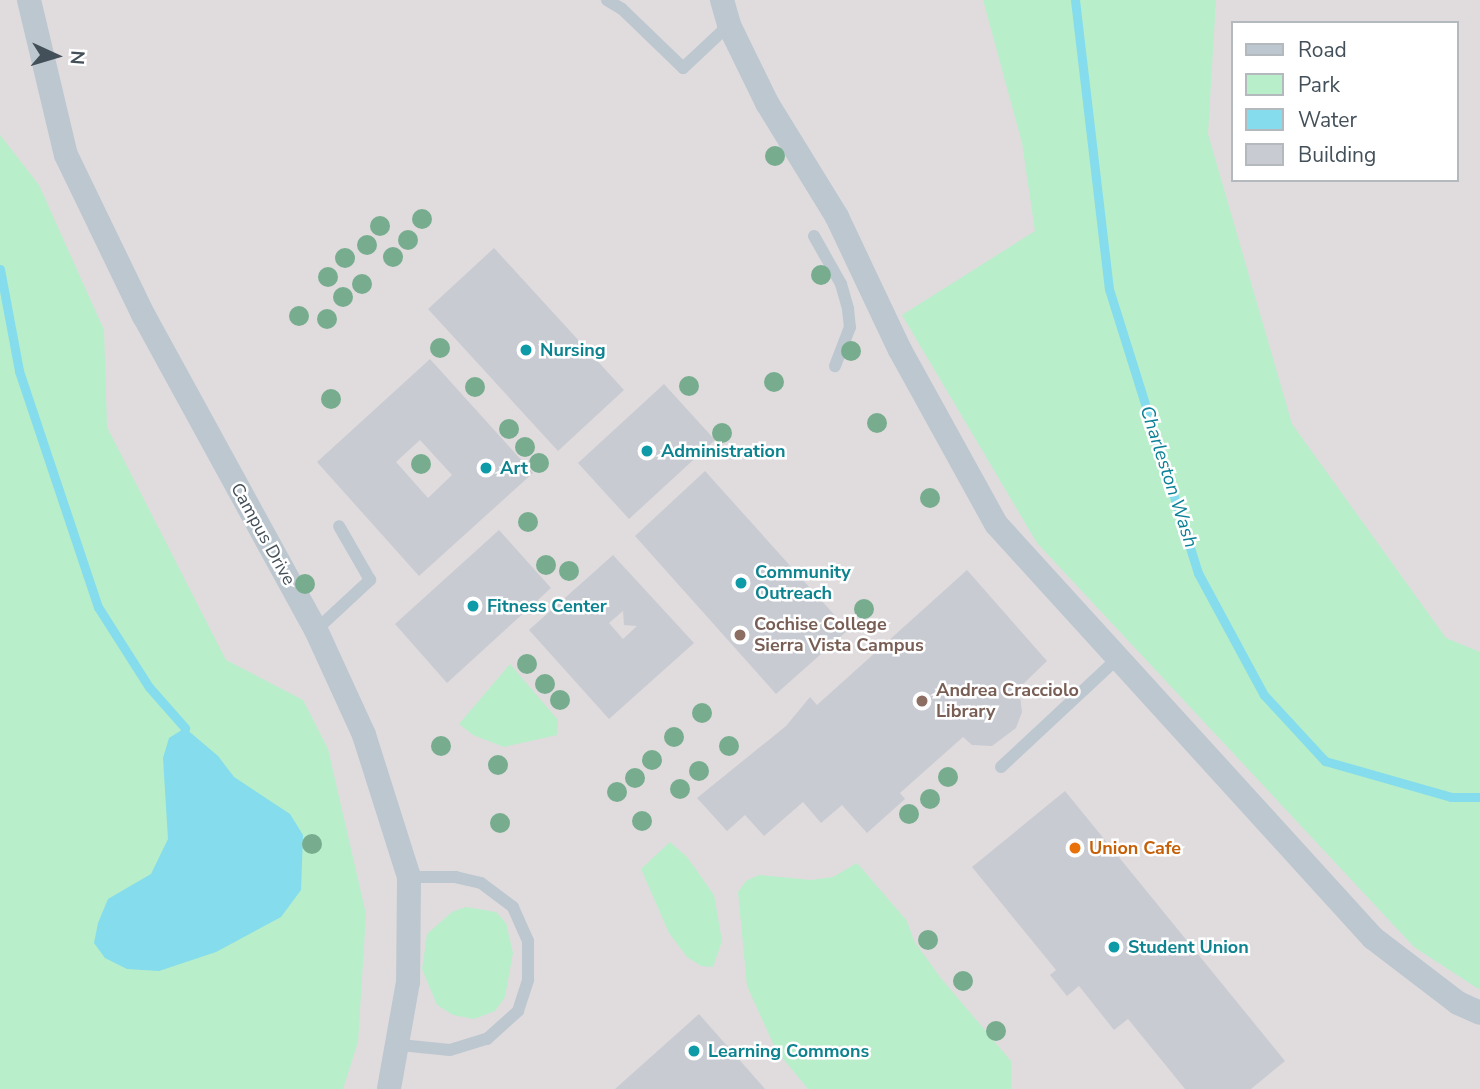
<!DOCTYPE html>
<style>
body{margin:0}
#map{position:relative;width:1480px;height:1089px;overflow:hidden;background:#efebec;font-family:"Nunito Sans",sans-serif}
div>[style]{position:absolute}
.education>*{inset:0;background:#e0dcde}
.green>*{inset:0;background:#b8eeca}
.water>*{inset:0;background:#84dcec}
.stream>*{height:9px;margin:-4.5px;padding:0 4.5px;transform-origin:4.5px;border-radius:4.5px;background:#84dcec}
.building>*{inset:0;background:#c8cbd1}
.service>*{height:12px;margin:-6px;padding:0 6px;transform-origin:6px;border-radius:6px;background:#bcc7cf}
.minor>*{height:24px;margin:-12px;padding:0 12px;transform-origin:12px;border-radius:12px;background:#bcc7cf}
.trees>*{width:20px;height:20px;margin:-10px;border-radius:50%;background:#77ad8e}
.dots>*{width:19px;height:19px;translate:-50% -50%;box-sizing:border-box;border:4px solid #fff;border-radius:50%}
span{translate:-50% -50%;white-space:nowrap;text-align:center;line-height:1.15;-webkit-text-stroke:5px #fff;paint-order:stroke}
.culture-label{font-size:18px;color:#0d838f;font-weight:700}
.left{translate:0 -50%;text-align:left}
.street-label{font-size:18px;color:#445059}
.education-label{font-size:18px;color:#785e54;font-weight:700}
.food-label{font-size:18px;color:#c56008;font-weight:700}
.water-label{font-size:19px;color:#0b8197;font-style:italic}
.legend{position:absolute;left:1231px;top:21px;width:228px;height:161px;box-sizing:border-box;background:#fff;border:2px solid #b4b9bd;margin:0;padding:9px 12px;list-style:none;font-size:21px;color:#445059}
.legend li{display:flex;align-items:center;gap:14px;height:35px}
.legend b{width:35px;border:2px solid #b4b9bd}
.north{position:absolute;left:21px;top:21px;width:70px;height:70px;-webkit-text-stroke:5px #fff;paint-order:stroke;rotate:94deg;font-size:19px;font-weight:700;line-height:28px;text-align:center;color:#445059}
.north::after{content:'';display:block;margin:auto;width:24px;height:32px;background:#445059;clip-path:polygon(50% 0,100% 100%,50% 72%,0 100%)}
</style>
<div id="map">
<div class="education">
<div style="clip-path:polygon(evenodd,0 0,1480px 0,1480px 1089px,0 1089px,0 0,1233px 23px,1457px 23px,1457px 180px,1233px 180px,1233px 23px)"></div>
</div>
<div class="green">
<div style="clip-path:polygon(983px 0,1216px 0,1208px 134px,1292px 424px,1446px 638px,1480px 652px,1480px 990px,1414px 947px,1037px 543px,902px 315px,1035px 231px,1022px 143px)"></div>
<div style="clip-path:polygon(0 135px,39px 185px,104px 330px,107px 427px,226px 660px,303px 700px,328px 749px,366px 914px,358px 1042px,343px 1089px,0 1089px)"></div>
<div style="clip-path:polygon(510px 664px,558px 720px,557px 735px,504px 747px,473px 735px,459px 724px)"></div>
<div style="clip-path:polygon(670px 842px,687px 857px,714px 895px,722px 941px,713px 967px,701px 966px,687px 957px,669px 933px,641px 869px)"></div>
<div style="clip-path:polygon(857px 863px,907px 921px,914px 941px,940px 977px,1011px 1061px,1011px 1089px,808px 1089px,776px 1050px,747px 986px,738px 892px,746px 881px,759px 875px,811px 880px,833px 877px)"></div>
<div style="clip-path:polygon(466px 907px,496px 912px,506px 923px,513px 953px,505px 997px,495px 1011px,474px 1019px,453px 1015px,437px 1005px,422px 969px,427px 934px,452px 912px)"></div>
</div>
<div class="water">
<div style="clip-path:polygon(185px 728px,218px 756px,234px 777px,290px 814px,303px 835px,301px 890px,281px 917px,216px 952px,159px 971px,127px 969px,105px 958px,94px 943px,98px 923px,108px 899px,151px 874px,168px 839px,163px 758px,169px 738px)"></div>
</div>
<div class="stream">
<div style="left:1075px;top:0;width:291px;rotate:83.3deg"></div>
<div style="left:1109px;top:289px;width:298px;rotate:72.6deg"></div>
<div style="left:1198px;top:573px;width:139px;rotate:61.6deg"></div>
<div style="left:1264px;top:695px;width:90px;rotate:47.3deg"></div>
<div style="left:1325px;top:761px;width:131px;rotate:15.9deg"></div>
<div style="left:1451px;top:797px;width:29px"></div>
<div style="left:0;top:269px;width:104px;rotate:79.4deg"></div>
<div style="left:19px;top:371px;width:249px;rotate:71.5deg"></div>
<div style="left:98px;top:607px;width:95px;rotate:57.5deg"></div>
<div style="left:149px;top:687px;width:55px;rotate:48.7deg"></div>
</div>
<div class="building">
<div style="clip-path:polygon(494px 248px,624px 390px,558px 451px,428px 309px)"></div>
<div style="clip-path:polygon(evenodd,430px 359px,533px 473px,419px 576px,317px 462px,430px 359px,420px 440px,452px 475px,428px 498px,396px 462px,420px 440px)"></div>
<div style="clip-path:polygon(664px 384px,715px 440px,629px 519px,578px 463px)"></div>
<div style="clip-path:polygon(705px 471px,848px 630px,776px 694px,635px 536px)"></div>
<div style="clip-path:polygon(499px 530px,551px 588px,447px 683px,395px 624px)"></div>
<div style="clip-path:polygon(evenodd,613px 555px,694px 643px,609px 719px,529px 630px,613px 555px,623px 611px,624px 625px,637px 626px,623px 639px,609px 623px,623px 611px)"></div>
<div style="clip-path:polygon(967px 570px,1047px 661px,1019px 688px,1022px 712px,1016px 728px,992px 746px,972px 745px,963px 737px,900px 793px,905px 799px,867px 833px,842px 805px,821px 823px,803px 802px,764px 836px,745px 815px,727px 831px,697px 798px,786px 726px,810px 697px,817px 705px)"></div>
<div style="clip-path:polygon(1065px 791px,1285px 1061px,1251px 1089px,1185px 1089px,1128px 1019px,1114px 1030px,1079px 986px,1067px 996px,1050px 975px,1056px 970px,972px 867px)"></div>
<div style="clip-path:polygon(699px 1014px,765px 1089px,615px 1089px)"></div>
</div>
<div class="service">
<div style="left:607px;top:0;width:17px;rotate:31deg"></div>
<div style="left:622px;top:9px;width:85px;rotate:44deg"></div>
<div style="left:683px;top:68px;width:63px;rotate:-43.1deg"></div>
<div style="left:814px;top:236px;width:55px;rotate:60.6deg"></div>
<div style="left:841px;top:284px;width:26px;rotate:74deg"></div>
<div style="left:848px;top:309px;width:18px;rotate:84deg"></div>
<div style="left:850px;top:327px;width:42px;rotate:111deg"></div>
<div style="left:316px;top:630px;width:74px;rotate:-42.8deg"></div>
<div style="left:370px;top:580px;width:62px;rotate:-119.9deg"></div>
<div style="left:1001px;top:767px;width:163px;rotate:-43deg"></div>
<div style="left:400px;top:1045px;width:50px;rotate:5.7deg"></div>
<div style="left:450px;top:1050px;width:39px;rotate:-17deg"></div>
<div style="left:487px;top:1039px;width:42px;rotate:-42.1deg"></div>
<div style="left:518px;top:1011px;width:33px;rotate:-72deg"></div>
<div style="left:528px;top:980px;width:39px;rotate:-90deg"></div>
<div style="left:528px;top:941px;width:37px;rotate:-114deg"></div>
<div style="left:513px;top:907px;width:40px;rotate:-143deg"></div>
<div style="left:481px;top:883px;width:26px;rotate:-167deg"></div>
<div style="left:456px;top:877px;width:47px;rotate:180deg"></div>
</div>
<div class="minor">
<div style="left:29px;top:0;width:159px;rotate:76.6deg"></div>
<div style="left:66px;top:155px;width:179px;rotate:64.2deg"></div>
<div style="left:144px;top:316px;width:358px;rotate:61.3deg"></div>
<div style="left:316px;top:630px;width:115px;rotate:65.4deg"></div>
<div style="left:364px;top:735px;width:149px;rotate:72.4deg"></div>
<div style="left:409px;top:877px;width:105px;rotate:90.5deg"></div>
<div style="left:408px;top:982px;width:109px;rotate:100.1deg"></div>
<div style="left:722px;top:0;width:26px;rotate:74deg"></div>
<div style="left:729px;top:25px;width:87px;rotate:64deg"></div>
<div style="left:767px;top:103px;width:134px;rotate:58.4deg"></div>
<div style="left:837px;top:217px;width:147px;rotate:64.7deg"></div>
<div style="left:900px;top:350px;width:199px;rotate:61.1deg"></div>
<div style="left:996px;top:524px;width:560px;rotate:47.68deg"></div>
<div style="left:1373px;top:938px;width:107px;rotate:37.4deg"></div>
<div style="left:1458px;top:1003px;width:24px;rotate:24deg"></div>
</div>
<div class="trees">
<div style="left:775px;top:156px"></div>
<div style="left:422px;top:219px"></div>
<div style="left:380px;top:226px"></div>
<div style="left:408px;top:240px"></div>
<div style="left:367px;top:245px"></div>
<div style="left:393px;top:257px"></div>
<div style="left:345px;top:258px"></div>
<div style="left:821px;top:275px"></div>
<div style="left:328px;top:277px"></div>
<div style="left:362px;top:284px"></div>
<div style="left:343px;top:297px"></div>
<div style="left:299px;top:316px"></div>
<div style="left:327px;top:319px"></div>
<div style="left:440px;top:348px"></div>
<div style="left:851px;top:351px"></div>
<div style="left:774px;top:382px"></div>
<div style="left:689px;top:386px"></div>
<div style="left:475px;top:387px"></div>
<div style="left:331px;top:399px"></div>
<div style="left:877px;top:423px"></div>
<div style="left:509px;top:429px"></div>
<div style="left:722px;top:433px"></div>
<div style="left:525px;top:447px"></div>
<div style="left:539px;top:463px"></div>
<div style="left:421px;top:464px"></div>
<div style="left:930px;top:498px"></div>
<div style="left:528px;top:522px"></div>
<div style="left:546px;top:565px"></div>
<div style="left:569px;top:571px"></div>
<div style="left:305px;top:584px"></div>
<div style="left:864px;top:609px"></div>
<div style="left:527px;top:664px"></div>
<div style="left:545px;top:684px"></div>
<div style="left:560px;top:700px"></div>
<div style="left:702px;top:713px"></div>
<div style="left:674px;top:737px"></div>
<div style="left:441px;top:746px"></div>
<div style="left:729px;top:746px"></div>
<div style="left:652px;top:760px"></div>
<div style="left:498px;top:765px"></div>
<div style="left:699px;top:771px"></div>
<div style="left:948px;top:777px"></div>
<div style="left:635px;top:778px"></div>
<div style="left:680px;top:789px"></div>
<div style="left:617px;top:792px"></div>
<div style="left:930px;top:799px"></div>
<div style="left:909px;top:814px"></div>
<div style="left:642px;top:821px"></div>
<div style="left:500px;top:823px"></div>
<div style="left:312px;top:844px"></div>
<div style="left:928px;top:940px"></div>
<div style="left:963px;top:981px"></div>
<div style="left:996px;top:1031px"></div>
</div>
<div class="dots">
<div style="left:526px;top:350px;background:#0f9aa8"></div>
<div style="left:647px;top:451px;background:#0f9aa8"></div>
<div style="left:486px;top:468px;background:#0f9aa8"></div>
<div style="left:741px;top:583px;background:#0f9aa8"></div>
<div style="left:473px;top:606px;background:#0f9aa8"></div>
<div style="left:740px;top:635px;background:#8d6e63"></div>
<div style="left:922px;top:701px;background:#8d6e63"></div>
<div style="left:1075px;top:848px;background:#e8710a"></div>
<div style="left:1114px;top:947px;background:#0f9aa8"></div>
<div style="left:694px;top:1051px;background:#0f9aa8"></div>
</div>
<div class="culture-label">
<span class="left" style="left:540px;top:350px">Nursing</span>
<span class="left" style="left:661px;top:451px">Administration</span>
<span class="left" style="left:500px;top:468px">Art</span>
<span class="left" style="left:755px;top:583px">Community<br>Outreach</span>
<span class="left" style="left:487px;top:606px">Fitness Center</span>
<span class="left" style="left:1128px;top:947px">Student Union</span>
<span class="left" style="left:708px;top:1051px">Learning Commons</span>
</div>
<div class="street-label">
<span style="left:263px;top:534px;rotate:61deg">Campus Drive</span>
</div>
<div class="education-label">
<span class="left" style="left:754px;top:635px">Cochise College<br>Sierra Vista Campus</span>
<span class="left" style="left:936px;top:701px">Andrea Cracciolo<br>Library</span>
</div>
<div class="food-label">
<span class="left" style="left:1089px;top:848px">Union Cafe</span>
</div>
<div class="water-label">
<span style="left:1168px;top:477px;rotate:72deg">Charleston Wash</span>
</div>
<ul class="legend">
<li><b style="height:9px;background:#bcc7cf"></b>Road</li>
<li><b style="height:19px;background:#b8eeca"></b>Park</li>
<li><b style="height:19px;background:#84dcec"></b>Water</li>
<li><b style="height:19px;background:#c8cbd1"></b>Building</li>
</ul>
<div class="north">N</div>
</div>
